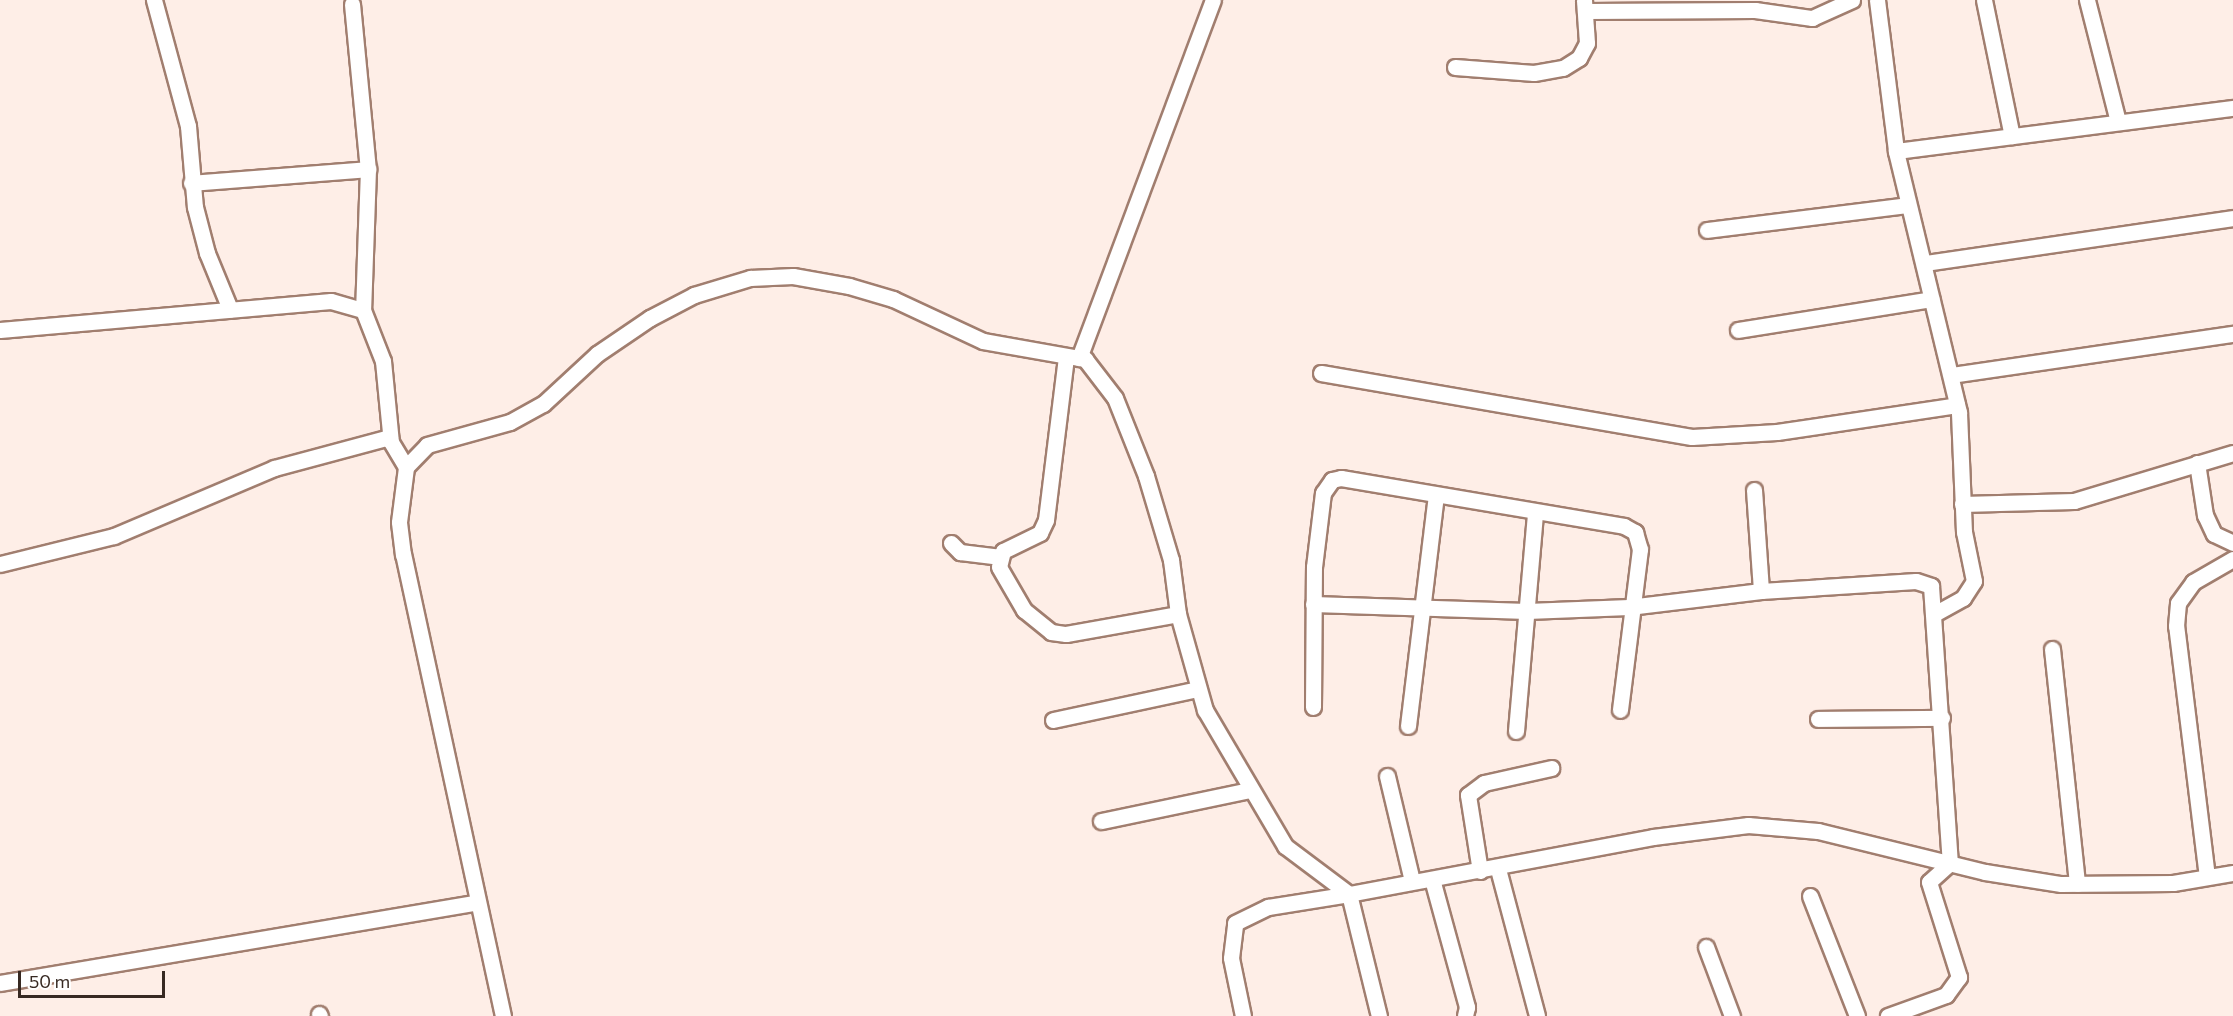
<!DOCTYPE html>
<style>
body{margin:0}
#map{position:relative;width:2233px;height:1016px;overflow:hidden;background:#feeee7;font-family:Commissioner,sans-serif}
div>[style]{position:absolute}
.roads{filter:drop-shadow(2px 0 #a17e6f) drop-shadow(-2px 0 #a17e6f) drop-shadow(0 2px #a17e6f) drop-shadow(0 -2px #a17e6f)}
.street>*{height:15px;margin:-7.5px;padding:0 7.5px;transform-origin:7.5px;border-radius:7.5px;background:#fff}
span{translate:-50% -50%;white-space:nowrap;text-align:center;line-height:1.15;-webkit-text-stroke:6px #fff;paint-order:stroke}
.scale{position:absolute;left:18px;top:971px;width:147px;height:27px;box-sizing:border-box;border:3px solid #372922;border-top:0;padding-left:8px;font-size:18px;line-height:21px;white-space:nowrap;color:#372922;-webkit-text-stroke:4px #fff;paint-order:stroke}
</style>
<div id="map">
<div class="roads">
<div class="street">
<div style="left:154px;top:0;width:131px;rotate:74.9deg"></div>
<div style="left:188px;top:126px;width:81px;rotate:85.1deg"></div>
<div style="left:195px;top:207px;width:48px;rotate:75.4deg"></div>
<div style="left:207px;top:253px;width:61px;rotate:67.7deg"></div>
<div style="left:1877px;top:0;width:152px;rotate:82.8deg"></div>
<div style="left:1984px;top:0;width:139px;rotate:78.4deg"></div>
<div style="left:2087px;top:0;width:126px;rotate:75.7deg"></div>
<div style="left:352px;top:4px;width:166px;rotate:84.5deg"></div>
<div style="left:368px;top:169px;width:141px;rotate:92deg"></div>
<div style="left:1587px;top:11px;width:168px;rotate:-0.3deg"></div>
<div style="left:1755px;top:10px;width:58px;rotate:8deg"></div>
<div style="left:1812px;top:18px;width:44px;rotate:-24.2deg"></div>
<div style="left:1455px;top:67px;width:79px;rotate:4.3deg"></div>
<div style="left:1534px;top:73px;width:29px;rotate:-10deg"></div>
<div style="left:1563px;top:68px;width:19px;rotate:-32deg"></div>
<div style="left:1579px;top:58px;width:17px;rotate:-62deg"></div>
<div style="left:1587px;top:43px;width:43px;rotate:-94deg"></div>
<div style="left:191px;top:183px;width:178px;rotate:-4.5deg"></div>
<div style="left:1707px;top:230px;width:202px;rotate:-7.1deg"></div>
<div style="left:1925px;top:263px;width:311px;rotate:-8.3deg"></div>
<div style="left:0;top:330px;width:332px;rotate:-5deg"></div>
<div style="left:331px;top:301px;width:33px;rotate:16deg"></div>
<div style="left:363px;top:310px;width:55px;rotate:68.6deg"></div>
<div style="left:383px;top:361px;width:81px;rotate:84.4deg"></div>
<div style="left:391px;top:442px;width:29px;rotate:59deg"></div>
<div style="left:1738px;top:330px;width:196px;rotate:-9.1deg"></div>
<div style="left:1066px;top:357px;width:164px;rotate:97deg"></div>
<div style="left:1046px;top:520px;width:14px;rotate:115deg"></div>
<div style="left:1040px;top:533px;width:41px;rotate:154.1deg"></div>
<div style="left:1003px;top:551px;width:16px;rotate:104deg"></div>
<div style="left:999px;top:567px;width:50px;rotate:59.8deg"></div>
<div style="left:1024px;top:610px;width:35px;rotate:39deg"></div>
<div style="left:1051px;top:632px;width:15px;rotate:8deg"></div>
<div style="left:1066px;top:634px;width:114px;rotate:-10.1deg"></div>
<div style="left:1079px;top:358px;width:382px;rotate:-69.5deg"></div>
<div style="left:1321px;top:373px;width:376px;rotate:9.8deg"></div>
<div style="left:1692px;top:437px;width:85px;rotate:-3.4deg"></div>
<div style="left:1777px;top:432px;width:182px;rotate:-8.5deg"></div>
<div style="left:1951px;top:375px;width:285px;rotate:-8.3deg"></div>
<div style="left:2197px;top:463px;width:53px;rotate:81.3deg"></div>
<div style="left:2205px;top:515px;width:21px;rotate:65deg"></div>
<div style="left:2214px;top:534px;width:21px;rotate:25deg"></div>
<div style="left:1754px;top:490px;width:101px;rotate:86deg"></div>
<div style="left:1962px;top:504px;width:112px;rotate:-1.5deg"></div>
<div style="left:2074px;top:501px;width:166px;rotate:-16.8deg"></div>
<div style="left:951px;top:543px;width:13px;rotate:45deg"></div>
<div style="left:960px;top:552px;width:39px;rotate:7deg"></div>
<div style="left:0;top:564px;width:117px;rotate:-13.8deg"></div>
<div style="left:114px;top:536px;width:174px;rotate:-23deg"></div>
<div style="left:274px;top:468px;width:120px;rotate:-15deg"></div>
<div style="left:1313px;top:604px;width:214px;rotate:1.9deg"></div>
<div style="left:1527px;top:611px;width:102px;rotate:-2.2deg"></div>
<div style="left:1629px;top:607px;width:133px;rotate:-6.9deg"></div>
<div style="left:1761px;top:591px;width:155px;rotate:-3.7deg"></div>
<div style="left:1916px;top:581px;width:16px;rotate:18deg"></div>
<div style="left:1931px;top:586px;width:278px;rotate:86.1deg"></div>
<div style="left:1950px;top:863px;width:28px;rotate:138deg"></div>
<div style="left:1929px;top:882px;width:100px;rotate:72.5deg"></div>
<div style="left:1959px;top:977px;width:22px;rotate:126deg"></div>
<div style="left:1946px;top:995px;width:62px;rotate:160.1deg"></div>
<div style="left:1936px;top:613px;width:31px;rotate:-29deg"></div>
<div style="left:1963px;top:598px;width:20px;rotate:-57deg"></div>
<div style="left:1974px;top:581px;width:50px;rotate:-101.5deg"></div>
<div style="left:1964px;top:532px;width:120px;rotate:-92.4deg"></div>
<div style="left:1959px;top:412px;width:268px;rotate:-103.6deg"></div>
<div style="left:1896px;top:151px;width:340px;rotate:-7.3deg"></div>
<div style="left:2052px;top:649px;width:236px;rotate:83.9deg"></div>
<div style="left:1313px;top:707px;width:140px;rotate:-89.6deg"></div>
<div style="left:1314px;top:567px;width:75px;rotate:-83.1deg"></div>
<div style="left:1323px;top:493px;width:16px;rotate:-55deg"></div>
<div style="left:1332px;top:480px;width:9px;rotate:-13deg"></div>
<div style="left:1341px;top:478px;width:287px;rotate:9.6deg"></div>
<div style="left:1624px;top:526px;width:13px;rotate:29deg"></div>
<div style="left:1635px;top:532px;width:18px;rotate:74deg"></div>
<div style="left:1640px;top:549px;width:162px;rotate:97.1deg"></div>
<div style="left:1818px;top:719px;width:124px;rotate:-0.5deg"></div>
<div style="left:1053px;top:720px;width:148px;rotate:-12.1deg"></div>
<div style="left:1408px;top:726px;width:233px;rotate:-83.1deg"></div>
<div style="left:1516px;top:731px;width:218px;rotate:-85deg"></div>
<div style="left:1387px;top:776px;width:108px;rotate:76.6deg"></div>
<div style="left:1101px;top:821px;width:151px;rotate:-11.8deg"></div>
<div style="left:1498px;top:869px;width:152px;rotate:75.1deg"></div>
<div style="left:1480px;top:871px;width:77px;rotate:-99deg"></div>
<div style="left:1468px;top:795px;width:20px;rotate:-37deg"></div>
<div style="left:1484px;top:783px;width:69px;rotate:-12.6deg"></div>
<div style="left:2207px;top:877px;width:253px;rotate:-97deg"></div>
<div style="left:2176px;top:626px;width:23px;rotate:-85deg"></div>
<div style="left:2178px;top:603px;width:26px;rotate:-54deg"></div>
<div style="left:2193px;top:582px;width:46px;rotate:-29.9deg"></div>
<div style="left:1432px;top:879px;width:133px;rotate:74.7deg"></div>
<div style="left:1467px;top:1007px;width:9px;rotate:103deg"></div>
<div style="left:1810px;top:896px;width:129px;rotate:68.6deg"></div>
<div style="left:1706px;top:947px;width:74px;rotate:69.4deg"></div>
<div style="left:0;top:983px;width:484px;rotate:-9.6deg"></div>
<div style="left:319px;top:1014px;width:2px;rotate:63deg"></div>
<div style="left:503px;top:1016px;width:472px;rotate:-102.2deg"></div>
<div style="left:403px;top:555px;width:33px;rotate:-97deg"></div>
<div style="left:399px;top:522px;width:55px;rotate:-82.7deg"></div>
<div style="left:406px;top:467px;width:30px;rotate:-46deg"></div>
<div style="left:427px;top:445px;width:86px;rotate:-15.5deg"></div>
<div style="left:510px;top:422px;width:38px;rotate:-29deg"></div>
<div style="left:543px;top:404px;width:74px;rotate:-42.8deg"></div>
<div style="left:597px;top:354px;width:64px;rotate:-34.2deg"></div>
<div style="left:650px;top:318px;width:50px;rotate:-27.6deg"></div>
<div style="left:694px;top:295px;width:59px;rotate:-16.9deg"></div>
<div style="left:750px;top:278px;width:43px;rotate:-2.7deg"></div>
<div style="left:793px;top:276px;width:57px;rotate:10.1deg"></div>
<div style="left:849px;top:286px;width:46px;rotate:16.5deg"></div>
<div style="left:893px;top:299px;width:99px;rotate:25deg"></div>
<div style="left:983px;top:341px;width:104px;rotate:10deg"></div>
<div style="left:1085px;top:359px;width:49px;rotate:52.4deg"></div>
<div style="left:1115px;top:398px;width:84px;rotate:68.3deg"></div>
<div style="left:1146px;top:476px;width:88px;rotate:73.4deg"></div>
<div style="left:1171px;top:560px;width:54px;rotate:82.6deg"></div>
<div style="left:1178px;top:614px;width:100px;rotate:74.3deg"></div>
<div style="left:1205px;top:710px;width:158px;rotate:59.5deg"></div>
<div style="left:1285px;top:846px;width:80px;rotate:36.9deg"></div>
<div style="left:1349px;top:894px;width:309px;rotate:-10.6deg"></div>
<div style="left:1653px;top:837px;width:96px;rotate:-7.2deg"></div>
<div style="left:1748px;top:825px;width:70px;rotate:4.9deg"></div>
<div style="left:1818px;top:831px;width:172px;rotate:13.8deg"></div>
<div style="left:1985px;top:872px;width:77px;rotate:9deg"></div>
<div style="left:2061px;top:884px;width:112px;rotate:-0.5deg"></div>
<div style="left:2173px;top:883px;width:61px;rotate:-9.5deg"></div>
<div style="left:1243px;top:1016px;width:59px;rotate:-101.7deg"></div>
<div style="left:1231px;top:958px;width:35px;rotate:-83deg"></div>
<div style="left:1235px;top:923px;width:37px;rotate:-26deg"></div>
<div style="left:1268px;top:907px;width:82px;rotate:-9.1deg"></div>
<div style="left:1349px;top:894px;width:126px;rotate:76.2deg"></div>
</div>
</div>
<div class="scale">50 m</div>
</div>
